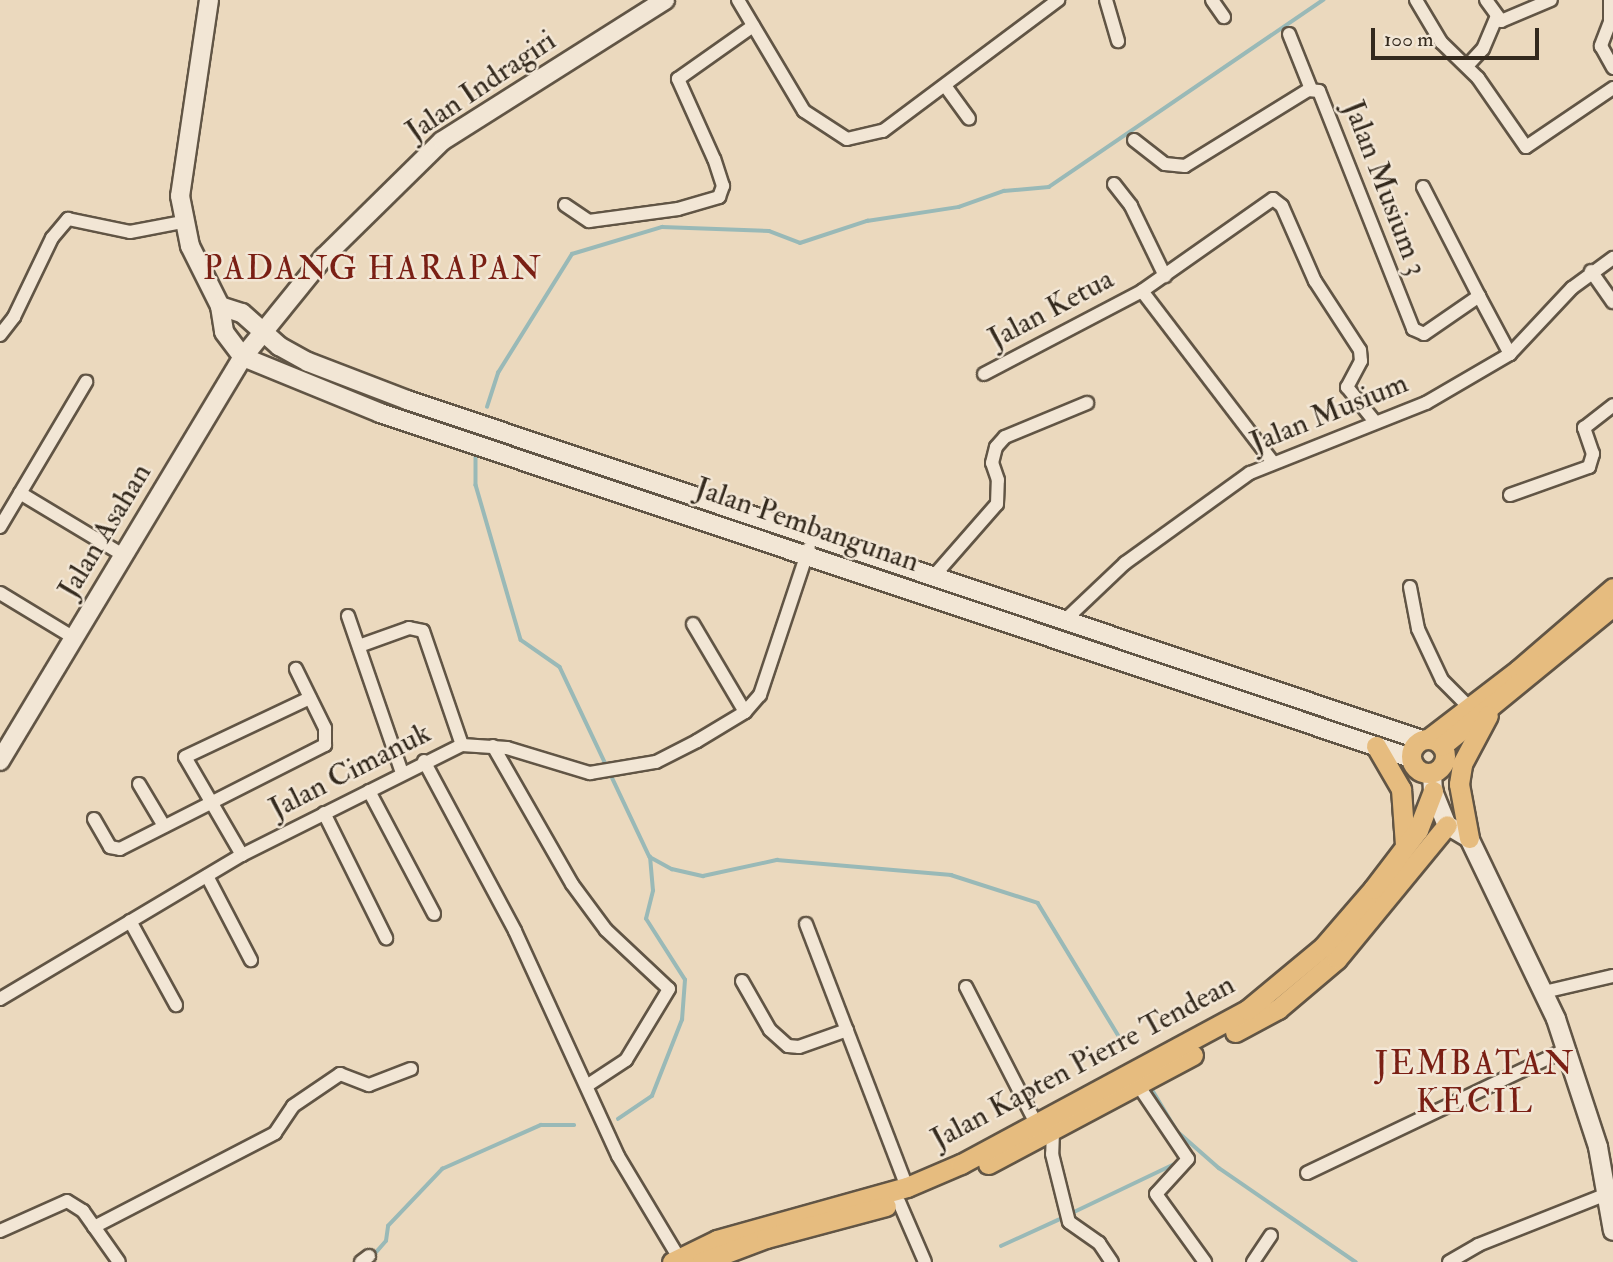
<!DOCTYPE html>
<style>
body{margin:0}
#map{position:relative;width:1613px;height:1262px;overflow:hidden;background:#ebd9be;font-family:"IM FELL Double Pica",serif}
div>[style]{position:absolute}
.stream>*{height:3.5px;margin:-1.75px;padding:0 1.75px;transform-origin:1.75px;border-radius:1.75px;background:#99b9b7}
.roads{filter:drop-shadow(2px 0 #615545) drop-shadow(-2px 0 #615545) drop-shadow(0 2px #615545) drop-shadow(0 -2px #615545)}
.street>*{height:12px;margin:-6px;padding:0 6px;transform-origin:6px;border-radius:6px;background:#f2e6d5}
.secondary>*{height:18px;margin:-9px;padding:0 9px;transform-origin:9px;border-radius:9px;background:#f2e6d5}
.primary>*{height:19px;margin:-9.5px;padding:0 9.5px;transform-origin:9.5px;border-radius:9.5px;background:#e6bc7f}
.primary>.ring{margin:-9.5px;padding:0;box-sizing:content-box;background:none;border:19px solid #e6bc7f;border-radius:50%}
span{translate:-50% -50%;white-space:nowrap;text-align:center;line-height:1.15;-webkit-text-stroke:5px #f2e6d5;paint-order:stroke}
.street-label{font-size:30px;color:#33291d}
.quarter-label{font-size:33px;color:#7a1f14;letter-spacing:2px}
.scale{position:absolute;left:1371px;top:28px;width:168px;height:32px;box-sizing:border-box;border:4px solid #33291d;border-top:0;padding-left:9px;font-size:21px;line-height:24px;white-space:nowrap;color:#33291d;-webkit-text-stroke:5px #f2e6d5;paint-order:stroke}
</style>
<div id="map">
<div class="stream">
<div style="left:487px;top:407px;width:36px;rotate:-72deg"></div>
<div style="left:498px;top:373px;width:140px;rotate:-58.1deg"></div>
<div style="left:572px;top:254px;width:94px;rotate:-16.7deg"></div>
<div style="left:662px;top:227px;width:107px;rotate:2.1deg"></div>
<div style="left:769px;top:231px;width:33px;rotate:21deg"></div>
<div style="left:800px;top:243px;width:71px;rotate:-18.2deg"></div>
<div style="left:867px;top:221px;width:93px;rotate:-8.7deg"></div>
<div style="left:959px;top:207px;width:48px;rotate:-19.6deg"></div>
<div style="left:1004px;top:191px;width:45px;rotate:-5.1deg"></div>
<div style="left:1049px;top:187px;width:332px;rotate:-34.3deg"></div>
<div style="left:476px;top:453px;width:32px;rotate:90deg"></div>
<div style="left:476px;top:485px;width:161px;rotate:73.8deg"></div>
<div style="left:521px;top:640px;width:47px;rotate:34.7deg"></div>
<div style="left:560px;top:667px;width:210px;rotate:64.7deg"></div>
<div style="left:650px;top:857px;width:25px;rotate:29deg"></div>
<div style="left:672px;top:869px;width:32px;rotate:13deg"></div>
<div style="left:703px;top:876px;width:76px;rotate:-12.2deg"></div>
<div style="left:777px;top:860px;width:175px;rotate:4.9deg"></div>
<div style="left:951px;top:875px;width:91px;rotate:17.8deg"></div>
<div style="left:1038px;top:903px;width:162px;rotate:58.7deg"></div>
<div style="left:1150px;top:1086px;width:52px;rotate:59deg"></div>
<div style="left:1177px;top:1131px;width:56px;rotate:41.4deg"></div>
<div style="left:1219px;top:1168px;width:166px;rotate:34.5deg"></div>
<div style="left:618px;top:1119px;width:41px;rotate:-34.1deg"></div>
<div style="left:652px;top:1096px;width:82px;rotate:-68.5deg"></div>
<div style="left:682px;top:1020px;width:40px;rotate:-85.7deg"></div>
<div style="left:685px;top:980px;width:72px;rotate:-122.6deg"></div>
<div style="left:646px;top:919px;width:29px;rotate:-76deg"></div>
<div style="left:653px;top:891px;width:34px;rotate:-95deg"></div>
<div style="left:1072px;top:1213px;width:119px;rotate:-25.5deg"></div>
<div style="left:1001px;top:1246px;width:63px;rotate:-24.5deg"></div>
<div style="left:372px;top:1257px;width:21px;rotate:-49deg"></div>
<div style="left:386px;top:1241px;width:15px;rotate:-82deg"></div>
<div style="left:388px;top:1226px;width:79px;rotate:-46.5deg"></div>
<div style="left:442px;top:1169px;width:108px;rotate:-24deg"></div>
<div style="left:541px;top:1125px;width:33px"></div>
</div>
<div class="roads">
<div class="street">
<div style="left:738px;top:0;width:129px;rotate:59.3deg"></div>
<div style="left:804px;top:111px;width:51px;rotate:33.1deg"></div>
<div style="left:847px;top:139px;width:37px;rotate:-13deg"></div>
<div style="left:883px;top:131px;width:219px;rotate:-36.8deg"></div>
<div style="left:1106px;top:0;width:43px;rotate:73.7deg"></div>
<div style="left:1212px;top:0;width:21px;rotate:55deg"></div>
<div style="left:1416px;top:0;width:49px;rotate:59.2deg"></div>
<div style="left:1441px;top:42px;width:52px;rotate:44.2deg"></div>
<div style="left:1478px;top:78px;width:84px;rotate:55.2deg"></div>
<div style="left:1526px;top:147px;width:105px;rotate:-34.1deg"></div>
<div style="left:1486px;top:0;width:26px;rotate:54deg"></div>
<div style="left:1501px;top:21px;width:54px;rotate:-22.8deg"></div>
<div style="left:1610px;top:0;width:22px;rotate:90deg"></div>
<div style="left:1610px;top:22px;width:26px;rotate:111deg"></div>
<div style="left:1601px;top:46px;width:25px;rotate:61deg"></div>
<div style="left:1289px;top:34px;width:59px;rotate:68.2deg"></div>
<div style="left:1467px;top:66px;width:23px;rotate:-47deg"></div>
<div style="left:1483px;top:49px;width:34px;rotate:-67deg"></div>
<div style="left:946px;top:87px;width:39px;rotate:54deg"></div>
<div style="left:1134px;top:140px;width:39px;rotate:38deg"></div>
<div style="left:1165px;top:164px;width:20px;rotate:6deg"></div>
<div style="left:1185px;top:166px;width:145px;rotate:-31.7deg"></div>
<div style="left:1308px;top:90px;width:11px;rotate:5deg"></div>
<div style="left:1319px;top:91px;width:256px;rotate:68.4deg"></div>
<div style="left:1413px;top:329px;width:12px;rotate:24deg"></div>
<div style="left:1424px;top:334px;width:67px;rotate:-34.6deg"></div>
<div style="left:1479px;top:296px;width:66px;rotate:61.9deg"></div>
<div style="left:1114px;top:184px;width:28px;rotate:52deg"></div>
<div style="left:1131px;top:206px;width:78px;rotate:64.1deg"></div>
<div style="left:1423px;top:187px;width:123px;rotate:62.8deg"></div>
<div style="left:565px;top:205px;width:29px;rotate:34deg"></div>
<div style="left:589px;top:221px;width:90px;rotate:-7.7deg"></div>
<div style="left:678px;top:209px;width:43px;rotate:-16.3deg"></div>
<div style="left:719px;top:197px;width:12px;rotate:-70deg"></div>
<div style="left:723px;top:186px;width:28px;rotate:-108deg"></div>
<div style="left:714px;top:159px;width:88px;rotate:-114.2deg"></div>
<div style="left:678px;top:79px;width:92px;rotate:-35.2deg"></div>
<div style="left:1591px;top:271px;width:38px;rotate:55deg"></div>
<div style="left:1142px;top:291px;width:214px;rotate:52.6deg"></div>
<div style="left:0;top:335px;width:23px;rotate:-52deg"></div>
<div style="left:14px;top:317px;width:88px;rotate:-64.3deg"></div>
<div style="left:52px;top:238px;width:25px;rotate:-50deg"></div>
<div style="left:68px;top:219px;width:63px;rotate:11.8deg"></div>
<div style="left:130px;top:232px;width:54px;rotate:-10.7deg"></div>
<div style="left:984px;top:374px;width:178px;rotate:-27.7deg"></div>
<div style="left:1142px;top:291px;width:160px;rotate:-35.1deg"></div>
<div style="left:1273px;top:199px;width:11px;rotate:38deg"></div>
<div style="left:1282px;top:206px;width:82px;rotate:66.3deg"></div>
<div style="left:1315px;top:281px;width:82px;rotate:56.9deg"></div>
<div style="left:1360px;top:350px;width:11px;rotate:85deg"></div>
<div style="left:1361px;top:361px;width:30px;rotate:118deg"></div>
<div style="left:1347px;top:387px;width:45px;rotate:51.3deg"></div>
<div style="left:20px;top:493px;width:120px;rotate:31deg"></div>
<div style="left:1510px;top:495px;width:84px;rotate:-19.5deg"></div>
<div style="left:1589px;top:467px;width:14px;rotate:-73deg"></div>
<div style="left:1593px;top:454px;width:28px;rotate:-109deg"></div>
<div style="left:1584px;top:428px;width:37px;rotate:-38deg"></div>
<div style="left:0;top:527px;width:169px;rotate:-59.3deg"></div>
<div style="left:933px;top:577px;width:97px;rotate:-48.8deg"></div>
<div style="left:997px;top:504px;width:24px;rotate:-88deg"></div>
<div style="left:998px;top:480px;width:18px;rotate:-109deg"></div>
<div style="left:992px;top:463px;width:16px;rotate:-76deg"></div>
<div style="left:996px;top:447px;width:13px;rotate:-48deg"></div>
<div style="left:1005px;top:437px;width:89px;rotate:-22.5deg"></div>
<div style="left:1410px;top:587px;width:43px;rotate:79.2deg"></div>
<div style="left:1418px;top:629px;width:56px;rotate:64.8deg"></div>
<div style="left:1442px;top:680px;width:37px;rotate:45deg"></div>
<div style="left:0;top:593px;width:87px;rotate:31.3deg"></div>
<div style="left:348px;top:616px;width:166px;rotate:71deg"></div>
<div style="left:1065px;top:620px;width:83px;rotate:-43.5deg"></div>
<div style="left:1125px;top:563px;width:154px;rotate:-35.8deg"></div>
<div style="left:1250px;top:473px;width:189px;rotate:-21.7deg"></div>
<div style="left:1426px;top:403px;width:97px;rotate:-30.3deg"></div>
<div style="left:1510px;top:354px;width:91px;rotate:-46.8deg"></div>
<div style="left:1572px;top:288px;width:51px;rotate:-36.2deg"></div>
<div style="left:693px;top:624px;width:102px;rotate:59.4deg"></div>
<div style="left:359px;top:646px;width:53px;rotate:-19.8deg"></div>
<div style="left:409px;top:628px;width:14px;rotate:12deg"></div>
<div style="left:423px;top:631px;width:120px;rotate:71.1deg"></div>
<div style="left:493px;top:746px;width:159px;rotate:60.2deg"></div>
<div style="left:572px;top:884px;width:57px;rotate:53.5deg"></div>
<div style="left:606px;top:930px;width:86px;rotate:43.1deg"></div>
<div style="left:669px;top:989px;width:83px;rotate:121.2deg"></div>
<div style="left:626px;top:1060px;width:45px;rotate:146.7deg"></div>
<div style="left:424px;top:761px;width:193px;rotate:61.8deg"></div>
<div style="left:515px;top:931px;width:247px;rotate:65.4deg"></div>
<div style="left:618px;top:1156px;width:119px;rotate:59.1deg"></div>
<div style="left:139px;top:784px;width:49px;rotate:59.2deg"></div>
<div style="left:369px;top:791px;width:139px;rotate:62.1deg"></div>
<div style="left:324px;top:813px;width:140px;rotate:63.6deg"></div>
<div style="left:94px;top:819px;width:32px;rotate:60deg"></div>
<div style="left:110px;top:847px;width:10px;rotate:11deg"></div>
<div style="left:120px;top:849px;width:230px;rotate:-26.9deg"></div>
<div style="left:325px;top:745px;width:17px;rotate:-90deg"></div>
<div style="left:325px;top:728px;width:66px;rotate:-116.2deg"></div>
<div style="left:242px;top:855px;width:113px;rotate:-120.2deg"></div>
<div style="left:185px;top:757px;width:138px;rotate:-25.3deg"></div>
<div style="left:207px;top:876px;width:95px;rotate:62.4deg"></div>
<div style="left:130px;top:921px;width:96px;rotate:61.3deg"></div>
<div style="left:806px;top:924px;width:282px;rotate:69deg"></div>
<div style="left:742px;top:981px;width:56px;rotate:60.3deg"></div>
<div style="left:770px;top:1030px;width:24px;rotate:42deg"></div>
<div style="left:788px;top:1046px;width:11px;rotate:5deg"></div>
<div style="left:799px;top:1047px;width:51px;rotate:-19.5deg"></div>
<div style="left:966px;top:987px;width:157px;rotate:62.8deg"></div>
<div style="left:1544px;top:992px;width:71px;rotate:-13.1deg"></div>
<div style="left:0;top:999px;width:282px;rotate:-30.8deg"></div>
<div style="left:242px;top:855px;width:246px;rotate:-26.6deg"></div>
<div style="left:462px;top:745px;width:45px;rotate:3.8deg"></div>
<div style="left:507px;top:748px;width:87px;rotate:16.8deg"></div>
<div style="left:590px;top:773px;width:67px;rotate:-9.5deg"></div>
<div style="left:656px;top:762px;width:46px;rotate:-27.1deg"></div>
<div style="left:697px;top:741px;width:56px;rotate:-31.1deg"></div>
<div style="left:745px;top:712px;width:23px;rotate:-49deg"></div>
<div style="left:760px;top:695px;width:155px;rotate:-71.6deg"></div>
<div style="left:1138px;top:1085px;width:89px;rotate:56deg"></div>
<div style="left:1188px;top:1159px;width:47px;rotate:132.4deg"></div>
<div style="left:1156px;top:1194px;width:84px;rotate:54.2deg"></div>
<div style="left:1053px;top:1131px;width:23px;rotate:92deg"></div>
<div style="left:1052px;top:1154px;width:70px;rotate:76deg"></div>
<div style="left:1069px;top:1222px;width:37px;rotate:35deg"></div>
<div style="left:1099px;top:1243px;width:23px;rotate:56deg"></div>
<div style="left:1307px;top:1173px;width:288px;rotate:-25.5deg"></div>
<div style="left:899px;top:1202px;width:65px;rotate:66.6deg"></div>
<div style="left:94px;top:1227px;width:204px;rotate:-27.4deg"></div>
<div style="left:275px;top:1133px;width:32px;rotate:-56deg"></div>
<div style="left:293px;top:1106px;width:57px;rotate:-34.2deg"></div>
<div style="left:340px;top:1074px;width:31px;rotate:21deg"></div>
<div style="left:369px;top:1085px;width:45px;rotate:-20.9deg"></div>
<div style="left:0;top:1231px;width:73px;rotate:-24.1deg"></div>
<div style="left:67px;top:1201px;width:19px;rotate:32deg"></div>
<div style="left:83px;top:1211px;width:62px;rotate:54.8deg"></div>
<div style="left:361px;top:1262px;width:10px;rotate:-37deg"></div>
<div style="left:1253px;top:1262px;width:32px;rotate:-56deg"></div>
<div style="left:1449px;top:1262px;width:34px;rotate:-30deg"></div>
<div style="left:1478px;top:1245px;width:144px;rotate:-21.6deg"></div>
</div>
<div class="secondary">
<div style="left:209px;top:0;width:198px;rotate:98.4deg"></div>
<div style="left:180px;top:196px;width:51px;rotate:78.7deg"></div>
<div style="left:190px;top:246px;width:67px;rotate:63.4deg"></div>
<div style="left:220px;top:306px;width:26px;rotate:81deg"></div>
<div style="left:224px;top:332px;width:31px;rotate:53deg"></div>
<div style="left:243px;top:357px;width:148px;rotate:22.2deg"></div>
<div style="left:380px;top:413px;width:1087px;rotate:18.5deg"></div>
<div style="left:220px;top:306px;width:23px;rotate:18deg"></div>
<div style="left:242px;top:313px;width:50px;rotate:41.7deg"></div>
<div style="left:279px;top:346px;width:33px;rotate:29deg"></div>
<div style="left:308px;top:362px;width:106px;rotate:21deg"></div>
<div style="left:407px;top:400px;width:1070px;rotate:18.52deg"></div>
<div style="left:0;top:761px;width:471px;rotate:-59deg"></div>
<div style="left:243px;top:357px;width:129px;rotate:-51deg"></div>
<div style="left:324px;top:257px;width:165px;rotate:-44.5deg"></div>
<div style="left:442px;top:141px;width:264px;rotate:-32.3deg"></div>
<div style="left:1432px;top:773px;width:18px;rotate:87deg"></div>
<div style="left:1433px;top:791px;width:37px;rotate:68deg"></div>
<div style="left:1447px;top:825px;width:26px;rotate:31deg"></div>
<div style="left:1469px;top:838px;width:201px;rotate:64.3deg"></div>
<div style="left:1556px;top:1019px;width:135px;rotate:71.8deg"></div>
<div style="left:1598px;top:1147px;width:85px;rotate:79.9deg"></div>
</div>
<div class="primary">
<div class="ring" style="left:1411px;top:739px;width:15px;height:15px"></div>
<div style="left:1428px;top:739px;width:113px;rotate:-37.5deg"></div>
<div style="left:1518px;top:670px;width:125px;rotate:-40.8deg"></div>
<div style="left:1376px;top:746px;width:50px;rotate:59.8deg"></div>
<div style="left:1401px;top:789px;width:56px;rotate:85.9deg"></div>
<div style="left:1442px;top:746px;width:221px;rotate:-39.3deg"></div>
<div style="left:1469px;top:838px;width:55px;rotate:-100.5deg"></div>
<div style="left:1459px;top:784px;width:20px;rotate:-81deg"></div>
<div style="left:1462px;top:764px;width:55px;rotate:-62deg"></div>
<div style="left:1235px;top:1032px;width:49px;rotate:-28.1deg"></div>
<div style="left:1278px;top:1009px;width:77px;rotate:-40.3deg"></div>
<div style="left:1337px;top:959px;width:173px;rotate:-50.6deg"></div>
<div style="left:988px;top:1164px;width:232px;rotate:-28deg"></div>
<div style="left:672px;top:1262px;width:50px;rotate:-26.1deg"></div>
<div style="left:717px;top:1240px;width:197px;rotate:-15.6deg"></div>
<div style="left:907px;top:1187px;width:59px;rotate:-23.1deg"></div>
<div style="left:961px;top:1164px;width:325px;rotate:-28.3deg"></div>
<div style="left:1247px;top:1010px;width:99px;rotate:-39.7deg"></div>
<div style="left:1323px;top:947px;width:77px;rotate:-49.2deg"></div>
<div style="left:1373px;top:889px;width:74px;rotate:-52.7deg"></div>
<div style="left:1418px;top:830px;width:42px;rotate:-69deg"></div>
<div style="left:702px;top:1262px;width:68px;rotate:-20.6deg"></div>
<div style="left:766px;top:1238px;width:124px;rotate:-14.9deg"></div>
</div>
</div>
<div class="street-label">
<span style="left:481px;top:86px;rotate:-34deg">Jalan Indragiri</span>
<span style="left:1385px;top:188px;rotate:69deg">Jalan Musium 3</span>
<span style="left:1051px;top:309px;rotate:-28deg">Jalan Ketua</span>
<span style="left:1329px;top:413px;rotate:-22deg">Jalan Musium</span>
<span style="left:807px;top:525px;rotate:19deg">Jalan Pembangunan</span>
<span style="left:105px;top:531px;rotate:-59deg">Jalan Asahan</span>
<span style="left:350px;top:771px;rotate:-27deg">Jalan Cimanuk</span>
<span style="left:1083px;top:1062px;rotate:-28deg">Jalan Kapten Pierre Tendean</span>
</div>
<div class="quarter-label">
<span style="left:373px;top:269px">PADANG HARAPAN</span>
<span style="left:1475px;top:1083px">JEMBATAN<br>KECIL</span>
</div>
<div class="scale">100 m</div>
</div>
